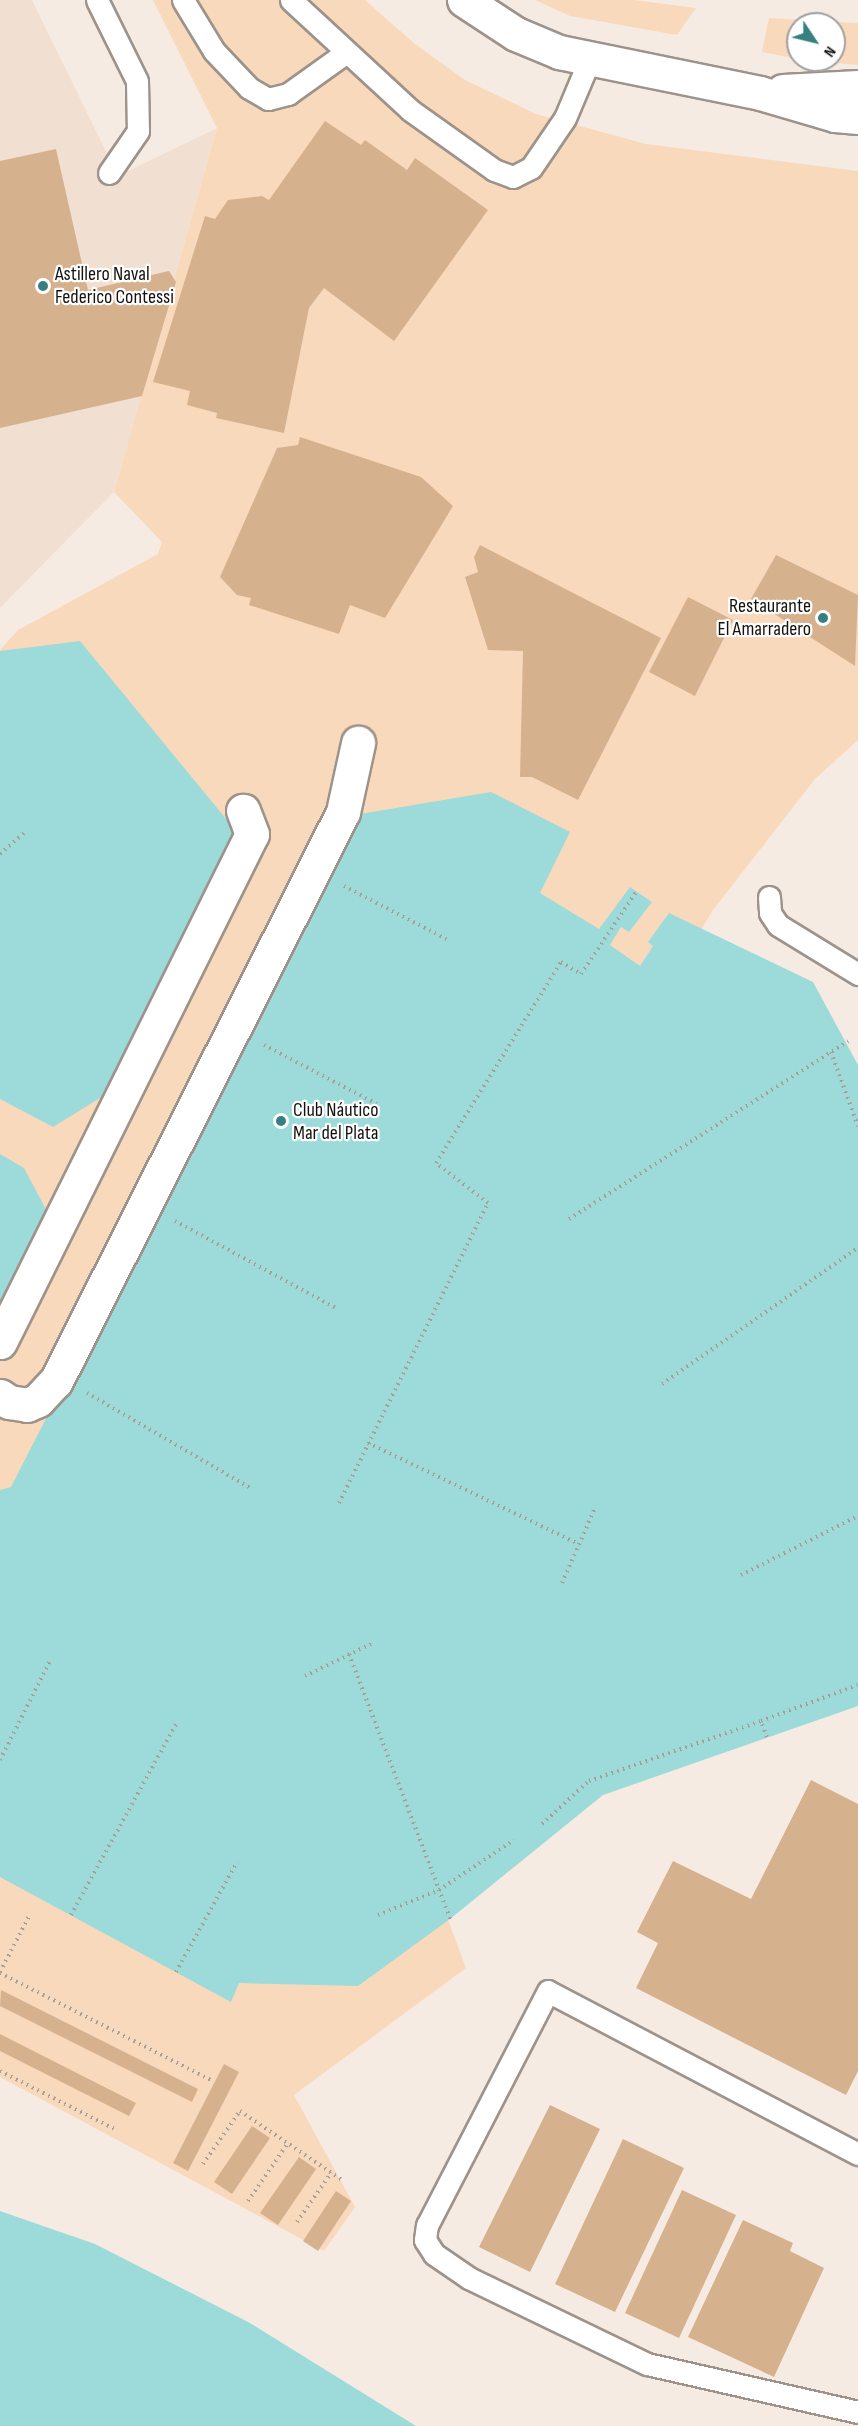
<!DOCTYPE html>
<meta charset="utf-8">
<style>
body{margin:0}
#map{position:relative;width:858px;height:2426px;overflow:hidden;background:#f6ebe2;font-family:"Sofia Sans Condensed",sans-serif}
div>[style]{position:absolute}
.built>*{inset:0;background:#f1e0d1}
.green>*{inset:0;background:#f9d9bb}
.water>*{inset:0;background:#9cdbd9}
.building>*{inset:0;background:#d6b18e}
.path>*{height:4px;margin-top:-2px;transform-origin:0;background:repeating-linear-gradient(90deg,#a69e96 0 1.5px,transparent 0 6px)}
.roads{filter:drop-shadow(2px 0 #9d938a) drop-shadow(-2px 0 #9d938a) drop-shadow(0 2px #9d938a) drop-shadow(0 -2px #9d938a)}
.lane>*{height:21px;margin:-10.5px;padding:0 10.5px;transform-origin:10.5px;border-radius:10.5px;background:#fff}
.street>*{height:33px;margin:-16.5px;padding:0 16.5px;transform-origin:16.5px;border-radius:16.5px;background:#fff}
.secondary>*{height:33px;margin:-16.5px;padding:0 16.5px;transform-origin:16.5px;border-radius:16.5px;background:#fff}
.dots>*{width:16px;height:16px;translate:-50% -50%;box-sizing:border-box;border:3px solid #fff;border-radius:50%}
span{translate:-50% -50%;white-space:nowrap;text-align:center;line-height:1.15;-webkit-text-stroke:4.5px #fff;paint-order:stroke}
.poi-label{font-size:20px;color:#15120e}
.left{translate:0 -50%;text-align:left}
.right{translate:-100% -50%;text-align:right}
.north{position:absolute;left:786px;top:12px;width:60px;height:60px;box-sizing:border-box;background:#fff;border:2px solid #a1a09f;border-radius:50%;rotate:125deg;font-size:16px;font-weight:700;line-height:24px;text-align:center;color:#15120e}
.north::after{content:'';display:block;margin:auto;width:21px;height:27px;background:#37807f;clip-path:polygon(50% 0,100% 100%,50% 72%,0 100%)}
</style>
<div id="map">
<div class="built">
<div style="clip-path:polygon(0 0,32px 0,118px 176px,217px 128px,114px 492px,0 608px)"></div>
</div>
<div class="green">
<div style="clip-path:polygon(153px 0,365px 0,415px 44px,465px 80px,536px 114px,646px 144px,858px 171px,858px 740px,815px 779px,713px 910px,635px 1039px,349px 1654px,466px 1968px,294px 2095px,355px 2207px,324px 2251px,0 2077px,0 650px,18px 630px,158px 554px,162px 542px,114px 492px,217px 128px)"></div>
<div style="clip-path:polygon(535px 0,634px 0,696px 8px,677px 35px,570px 16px)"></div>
<div style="clip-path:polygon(769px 18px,858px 23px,858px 65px,801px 60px,834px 60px,834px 24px,798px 24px,798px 59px,762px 52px)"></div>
</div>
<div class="water">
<div style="clip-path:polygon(80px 641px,236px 831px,108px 1093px,53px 1127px,0 1099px,0 651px)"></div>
<div style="clip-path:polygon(491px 792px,570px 832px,540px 893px,599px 929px,630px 887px,652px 902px,629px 932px,621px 927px,610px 945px,640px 966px,653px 946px,648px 942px,669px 913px,813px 982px,858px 1065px,858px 1706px,603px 1795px,450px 1919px,358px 1986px,239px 1983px,231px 2002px,0 1877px,0 1490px,11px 1487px,354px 815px)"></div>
<div style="clip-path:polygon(0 1154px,24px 1168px,50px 1217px,0 1321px)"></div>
<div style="clip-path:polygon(0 2211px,95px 2244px,250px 2323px,416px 2426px,0 2426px)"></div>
</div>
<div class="building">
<div style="clip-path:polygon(325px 121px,361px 145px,365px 140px,407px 170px,415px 158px,488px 210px,394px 341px,324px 288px,309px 308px,284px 433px,216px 418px,217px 413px,187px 405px,190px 391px,153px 382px,205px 216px,215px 219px,228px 200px,262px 196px,269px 200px)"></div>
<div style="clip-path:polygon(56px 149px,88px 290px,169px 271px,176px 282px,142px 396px,0 428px,0 161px)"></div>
<div style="clip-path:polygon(300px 437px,421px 477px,453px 506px,385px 618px,350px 605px,339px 634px,249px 605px,251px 598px,237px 595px,220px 577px,277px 448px,298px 445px)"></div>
<div style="clip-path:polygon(480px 545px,661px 638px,578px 800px,532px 777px,520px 777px,523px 651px,488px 650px,465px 577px,478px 572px,474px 557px)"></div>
<div style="clip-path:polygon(776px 555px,858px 595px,855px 666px,751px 599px)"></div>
<div style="clip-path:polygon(688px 597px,733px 620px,695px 696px,649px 672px)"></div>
<div style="clip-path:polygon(811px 1780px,858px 1804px,858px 2071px,846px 2095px,636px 1988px,658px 1943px,637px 1932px,673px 1861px,751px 1899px)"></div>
<div style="clip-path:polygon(1px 1990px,198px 2089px,192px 2102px,0 2006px)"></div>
<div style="clip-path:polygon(0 2034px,136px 2103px,129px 2116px,0 2051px)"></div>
<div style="clip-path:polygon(224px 2064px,239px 2072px,188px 2171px,173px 2163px)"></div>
<div style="clip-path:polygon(550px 2105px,600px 2129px,530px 2272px,479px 2247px)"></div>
<div style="clip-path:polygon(252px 2126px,270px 2138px,232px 2194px,214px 2182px)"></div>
<div style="clip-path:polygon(623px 2139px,684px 2168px,615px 2312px,555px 2284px)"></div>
<div style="clip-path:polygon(299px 2157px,316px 2169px,278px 2225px,260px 2213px)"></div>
<div style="clip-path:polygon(682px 2190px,736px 2215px,679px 2338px,625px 2313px)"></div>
<div style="clip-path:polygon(336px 2191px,351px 2201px,318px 2251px,303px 2241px)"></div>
<div style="clip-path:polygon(743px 2220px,793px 2243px,790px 2251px,824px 2268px,774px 2377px,688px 2337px)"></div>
</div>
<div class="path">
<div style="left:0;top:854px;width:32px;rotate:-41deg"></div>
<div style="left:344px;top:886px;width:119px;rotate:27.4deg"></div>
<div style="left:264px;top:1045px;width:127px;rotate:27.6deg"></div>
<div style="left:831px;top:1052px;width:79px;rotate:70deg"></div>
<div style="left:569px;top:1219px;width:331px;rotate:-32.5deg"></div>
<div style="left:175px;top:1221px;width:185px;rotate:28.4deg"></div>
<div style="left:662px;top:1384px;width:239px;rotate:-34.8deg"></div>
<div style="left:87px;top:1393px;width:191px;rotate:30.2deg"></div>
<div style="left:368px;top:1443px;width:234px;rotate:25.6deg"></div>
<div style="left:339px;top:1503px;width:335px;rotate:-63.6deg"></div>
<div style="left:488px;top:1203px;width:66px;rotate:-142.4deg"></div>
<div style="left:436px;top:1163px;width:237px;rotate:-58.1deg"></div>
<div style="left:561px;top:962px;width:23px;rotate:31deg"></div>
<div style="left:581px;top:974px;width:99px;rotate:-56.1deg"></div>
<div style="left:741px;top:1575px;width:131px;rotate:-26.8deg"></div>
<div style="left:562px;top:1583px;width:82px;rotate:-66.3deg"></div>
<div style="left:349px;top:1654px;width:284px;rotate:69.1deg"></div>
<div style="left:305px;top:1676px;width:76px;rotate:-25.9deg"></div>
<div style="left:767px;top:1737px;width:17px;rotate:-111deg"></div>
<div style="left:761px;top:1721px;width:103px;rotate:-20.4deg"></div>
<div style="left:0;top:1760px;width:111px;rotate:-63.2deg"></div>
<div style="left:542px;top:1824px;width:64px;rotate:-42.5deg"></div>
<div style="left:589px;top:1781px;width:182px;rotate:-19.2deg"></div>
<div style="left:71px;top:1915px;width:220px;rotate:-61.2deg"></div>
<div style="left:378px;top:1915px;width:66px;rotate:-22.3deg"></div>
<div style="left:439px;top:1890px;width:90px;rotate:-33.7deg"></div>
<div style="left:0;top:1972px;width:63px;rotate:-62.6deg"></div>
<div style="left:176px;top:1972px;width:126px;rotate:-61deg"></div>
<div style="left:0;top:1973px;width:237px;rotate:26.9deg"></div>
<div style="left:0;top:2071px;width:129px;rotate:26.8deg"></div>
<div style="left:203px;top:2164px;width:65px;rotate:-55.1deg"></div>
<div style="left:240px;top:2111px;width:123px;rotate:34.1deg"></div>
<div style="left:248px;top:2201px;width:70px;rotate:-55.4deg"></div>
<div style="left:297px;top:2222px;width:60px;rotate:-55.2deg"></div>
</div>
<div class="roads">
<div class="lane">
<div style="left:97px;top:0;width:90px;rotate:63.7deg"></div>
<div style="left:137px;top:81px;width:50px;rotate:88.9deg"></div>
<div style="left:138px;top:131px;width:51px;rotate:124.6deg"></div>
<div style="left:183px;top:0;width:60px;rotate:58.7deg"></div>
<div style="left:214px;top:51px;width:51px;rotate:46.6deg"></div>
<div style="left:249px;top:88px;width:22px;rotate:30deg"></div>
<div style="left:268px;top:99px;width:21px;rotate:-14deg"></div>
<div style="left:288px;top:94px;width:70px;rotate:-35.7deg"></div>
<div style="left:291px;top:0;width:162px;rotate:42.7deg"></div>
<div style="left:410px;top:110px;width:103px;rotate:35.5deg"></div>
<div style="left:494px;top:170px;width:20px;rotate:20deg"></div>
<div style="left:513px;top:177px;width:20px;rotate:-27deg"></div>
<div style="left:531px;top:168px;width:60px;rotate:-55.8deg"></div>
<div style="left:565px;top:118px;width:62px;rotate:-67.2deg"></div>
<div style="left:769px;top:897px;width:16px;rotate:86deg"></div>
<div style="left:770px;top:913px;width:14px;rotate:56deg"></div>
<div style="left:778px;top:925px;width:94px;rotate:31.5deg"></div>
<div style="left:858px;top:2154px;width:350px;rotate:-152.3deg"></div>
<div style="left:548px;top:1991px;width:263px;rotate:117.3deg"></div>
<div style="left:427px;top:2225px;width:15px;rotate:98deg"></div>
<div style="left:425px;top:2240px;width:17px;rotate:57deg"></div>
<div style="left:434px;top:2254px;width:42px;rotate:34.4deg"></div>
<div style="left:469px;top:2278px;width:198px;rotate:25.8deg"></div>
<div style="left:647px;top:2364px;width:216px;rotate:12.8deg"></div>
</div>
<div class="street">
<div style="left:0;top:1342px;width:567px;rotate:-63.62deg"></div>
<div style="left:252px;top:834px;width:25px;rotate:-111deg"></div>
<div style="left:0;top:1396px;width:11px;rotate:34deg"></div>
<div style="left:9px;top:1402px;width:18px;rotate:9deg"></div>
<div style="left:27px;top:1405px;width:12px;rotate:-24deg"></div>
<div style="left:38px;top:1400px;width:26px;rotate:-47deg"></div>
<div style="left:56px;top:1381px;width:637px;rotate:-63.23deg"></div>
<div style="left:343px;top:812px;width:71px;rotate:-77.7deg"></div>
</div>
<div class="secondary">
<div style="left:464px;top:0;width:62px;rotate:33.2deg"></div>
<div style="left:516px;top:34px;width:47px;rotate:22.7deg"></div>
<div style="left:559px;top:52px;width:205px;rotate:11.5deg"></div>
<div style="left:760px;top:93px;width:78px;rotate:16.3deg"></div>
<div style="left:835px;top:115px;width:23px;rotate:5deg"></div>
<div style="left:783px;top:91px;width:75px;rotate:-3.1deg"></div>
</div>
</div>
<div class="dots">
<div style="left:43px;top:286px;background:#37807f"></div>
<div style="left:823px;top:618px;background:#37807f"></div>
<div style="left:281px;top:1121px;background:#37807f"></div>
</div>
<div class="poi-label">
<span class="left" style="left:55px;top:286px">Astillero Naval<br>Federico Contessi</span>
<span class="right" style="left:811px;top:618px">Restaurante<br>El Amarradero</span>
<span class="left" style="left:293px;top:1122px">Club Náutico<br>Mar del Plata</span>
</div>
<div class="north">N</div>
</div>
